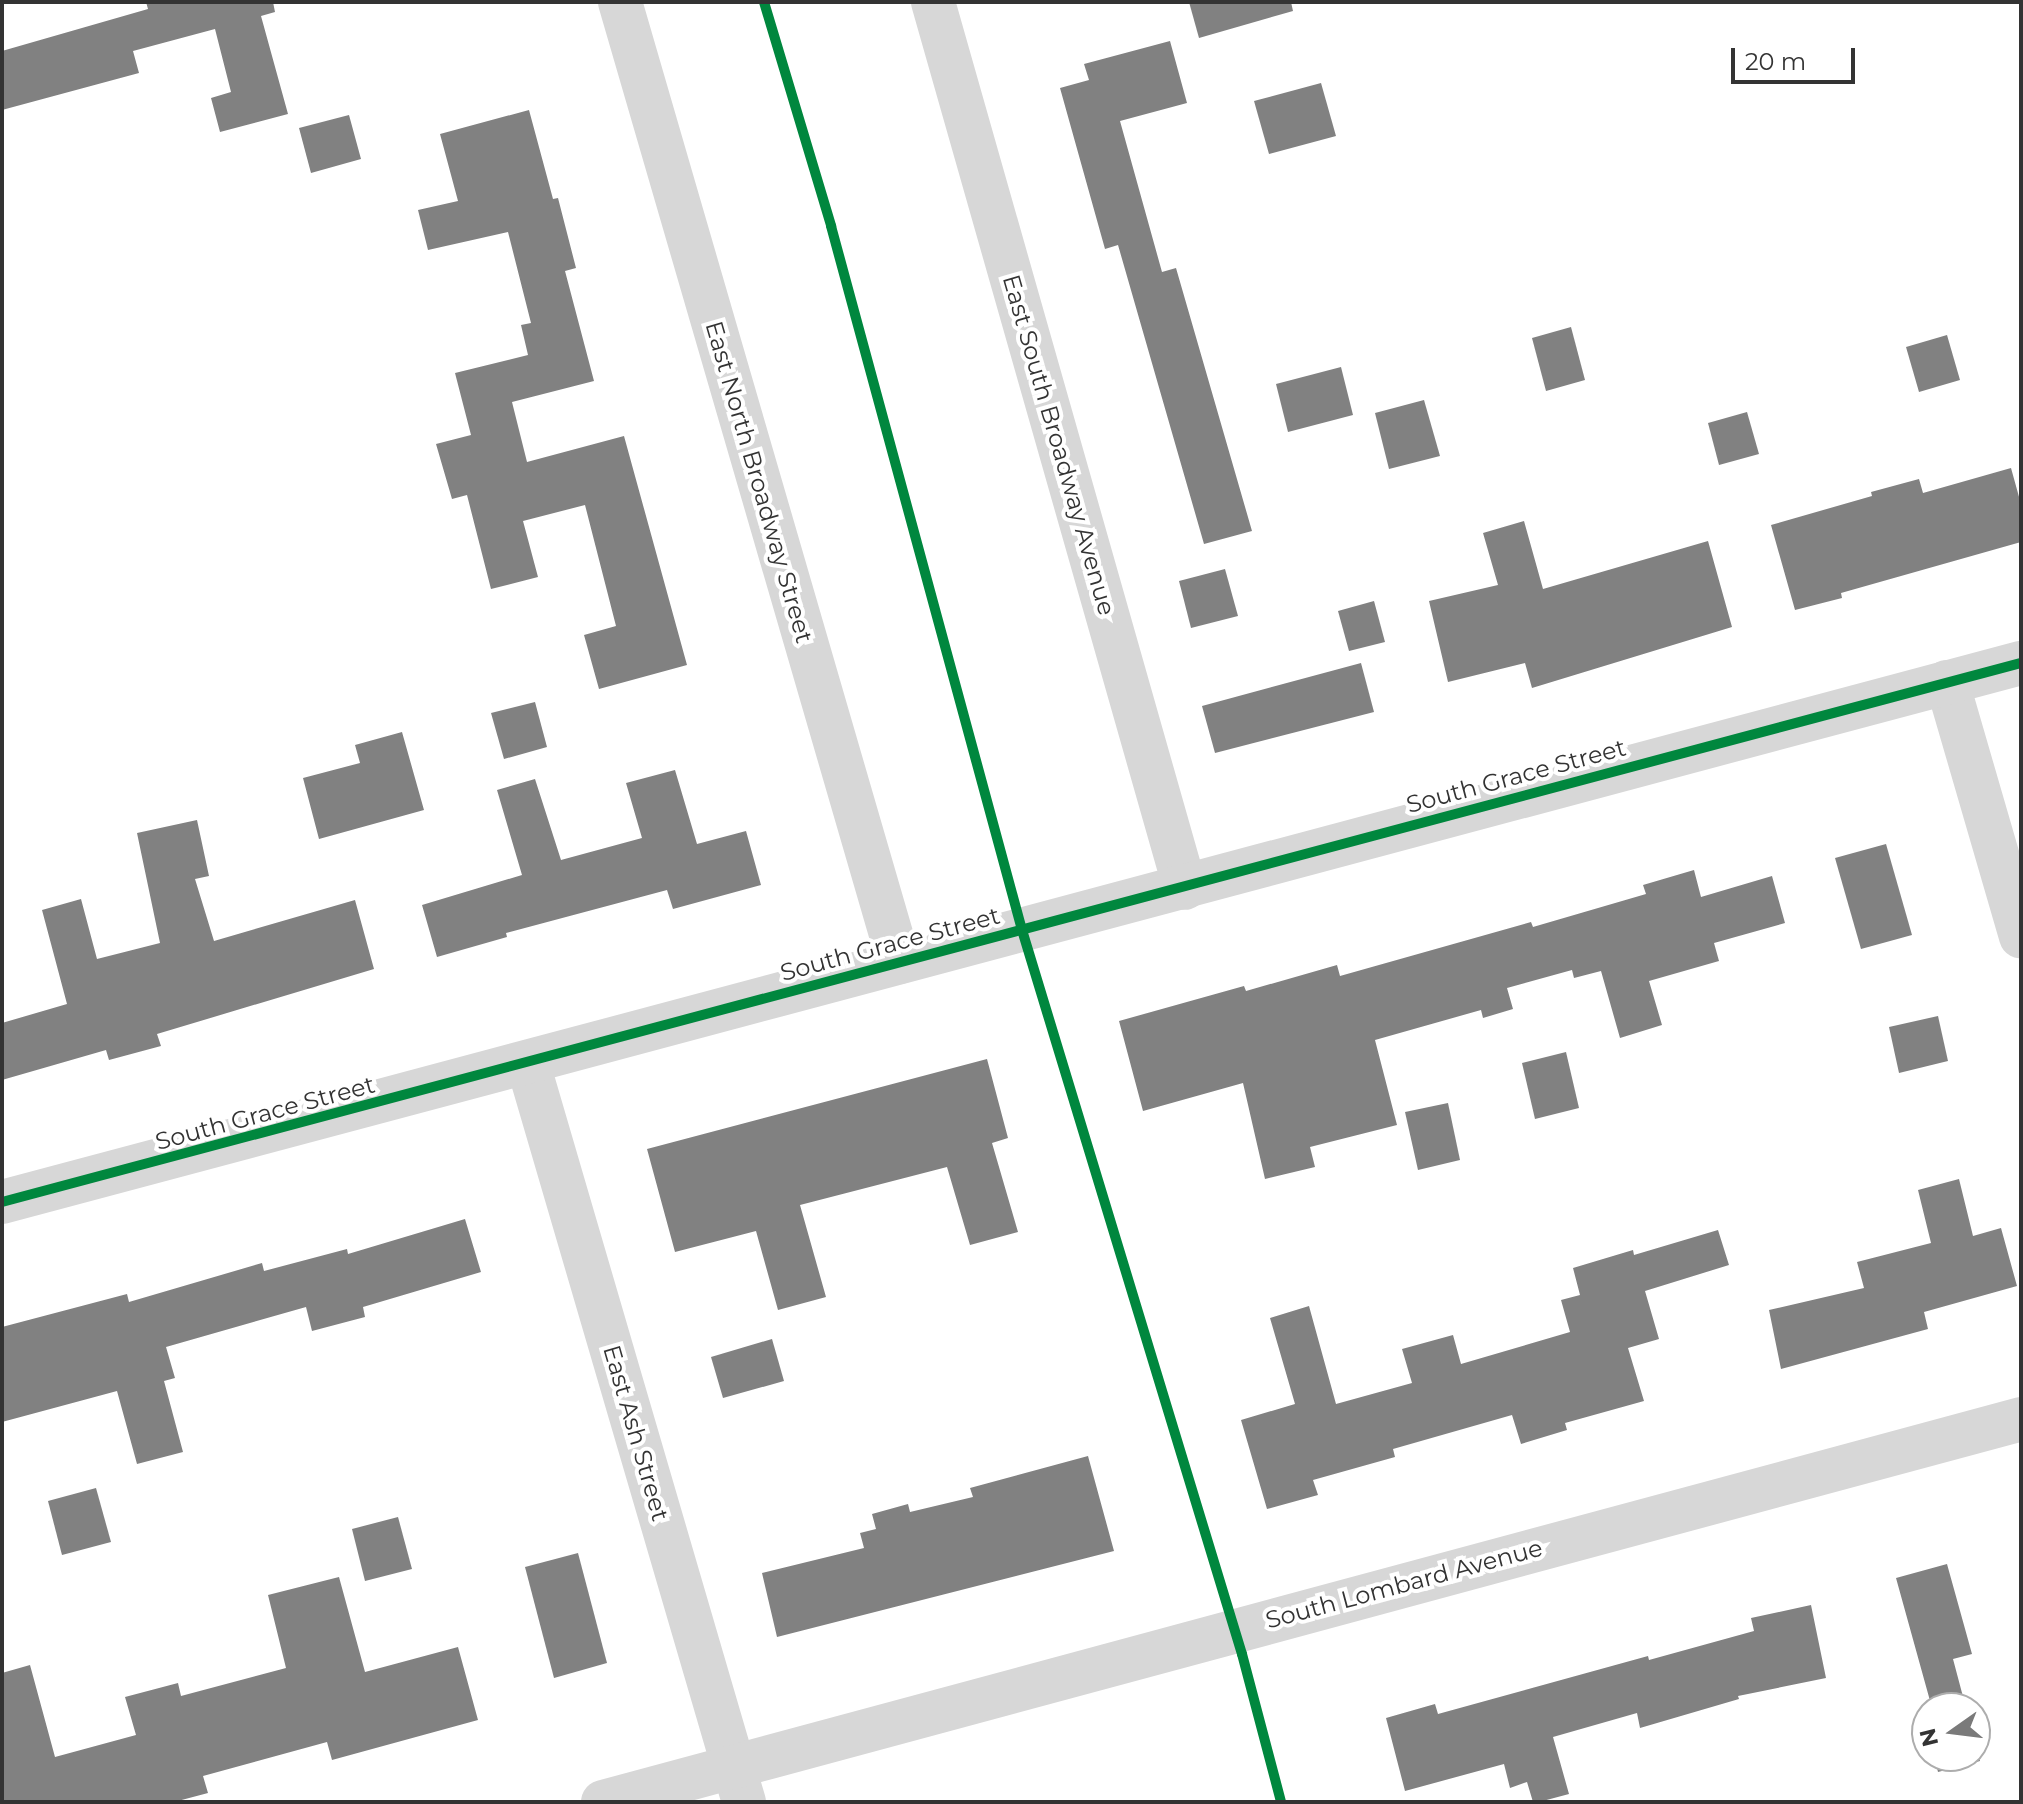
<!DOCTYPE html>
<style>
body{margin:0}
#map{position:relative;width:2023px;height:1804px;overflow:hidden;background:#fff;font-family:Montserrat,sans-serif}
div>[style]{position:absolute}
.building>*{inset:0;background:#818181}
.minor>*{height:44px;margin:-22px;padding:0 22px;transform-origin:22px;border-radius:22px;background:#d7d7d7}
.cycleway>*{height:10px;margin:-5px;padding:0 5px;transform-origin:5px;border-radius:5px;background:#00873e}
span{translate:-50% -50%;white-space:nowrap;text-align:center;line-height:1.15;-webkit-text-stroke:8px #fff;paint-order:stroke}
.street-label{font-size:24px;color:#333}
.frame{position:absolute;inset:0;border:4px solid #333;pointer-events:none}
.north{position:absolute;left:1911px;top:1692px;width:80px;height:80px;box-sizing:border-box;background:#fff;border:2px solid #adadad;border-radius:50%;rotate:256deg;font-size:22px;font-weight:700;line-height:32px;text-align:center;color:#333}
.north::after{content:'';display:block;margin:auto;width:28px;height:36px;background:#7a7a7a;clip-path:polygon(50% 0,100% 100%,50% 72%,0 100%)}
.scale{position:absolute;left:1731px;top:48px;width:124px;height:36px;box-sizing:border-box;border:4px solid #333;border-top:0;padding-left:10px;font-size:24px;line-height:28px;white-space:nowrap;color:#333;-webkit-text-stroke:6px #fff;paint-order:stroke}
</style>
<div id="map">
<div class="building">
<div style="clip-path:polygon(146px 2px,273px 2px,275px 12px,261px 16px,288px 114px,220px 132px,211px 98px,231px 92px,215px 29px,133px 51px,139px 73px,2px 110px,2px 51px,148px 9px)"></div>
<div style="clip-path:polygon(1189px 2px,1291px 2px,1293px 11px,1199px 38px)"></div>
<div style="clip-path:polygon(1170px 41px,1187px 103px,1120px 121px,1162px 272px,1176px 268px,1252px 531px,1204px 544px,1118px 245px,1105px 249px,1060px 88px,1089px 80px,1084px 64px)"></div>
<div style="clip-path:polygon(1321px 83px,1336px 136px,1269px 154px,1254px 101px)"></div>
<div style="clip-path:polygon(529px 110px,553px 199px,558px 198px,576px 268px,565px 271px,594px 381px,512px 402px,527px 462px,624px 436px,687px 665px,599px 689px,584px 635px,616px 626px,585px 505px,523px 521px,538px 577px,491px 589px,467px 495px,452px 499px,436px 444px,471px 435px,455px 373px,528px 355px,521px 325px,531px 323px,508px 232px,428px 250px,418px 210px,458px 201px,440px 134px)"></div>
<div style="clip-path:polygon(349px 115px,361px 159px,311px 173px,299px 128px)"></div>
<div style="clip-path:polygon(1571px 327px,1585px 380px,1546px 391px,1532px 338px)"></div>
<div style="clip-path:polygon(1947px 335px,1960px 380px,1919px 392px,1906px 347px)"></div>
<div style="clip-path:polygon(1341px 367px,1353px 415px,1288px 432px,1276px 384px)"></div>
<div style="clip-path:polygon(1424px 400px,1440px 456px,1389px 469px,1375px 413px)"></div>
<div style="clip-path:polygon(1747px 412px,1759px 454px,1719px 465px,1708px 423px)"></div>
<div style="clip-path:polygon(2011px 468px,2021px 504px,2021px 542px,1841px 593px,1842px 598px,1795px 610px,1771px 525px,1872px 496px,1871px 492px,1919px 479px,1923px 493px)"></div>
<div style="clip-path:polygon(1524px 521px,1543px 589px,1708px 541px,1732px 627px,1532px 688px,1525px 663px,1448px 682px,1429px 601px,1498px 585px,1483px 533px)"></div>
<div style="clip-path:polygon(1225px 569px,1238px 616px,1191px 628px,1179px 581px)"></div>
<div style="clip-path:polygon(1374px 601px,1385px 642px,1349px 651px,1338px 611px)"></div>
<div style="clip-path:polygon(1361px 663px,1374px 712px,1215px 753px,1202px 706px)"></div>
<div style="clip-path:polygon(535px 702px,547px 747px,504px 759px,491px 713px)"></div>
<div style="clip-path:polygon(402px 732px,424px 810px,319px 839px,303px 778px,360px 763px,355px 745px)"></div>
<div style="clip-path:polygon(675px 770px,697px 844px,746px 831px,761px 885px,673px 909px,667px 890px,506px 933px,507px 937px,437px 957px,422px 905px,522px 875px,497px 790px,535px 779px,561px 860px,642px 838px,626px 783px)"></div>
<div style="clip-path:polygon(197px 820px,209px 876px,195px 879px,214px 941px,355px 900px,374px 969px,157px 1034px,161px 1046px,109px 1060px,106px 1050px,2px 1080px,2px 1023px,67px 1004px,42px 910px,81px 899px,97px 959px,160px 943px,137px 833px)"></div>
<div style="clip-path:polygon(1886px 844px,1912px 935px,1861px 949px,1835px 858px)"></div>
<div style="clip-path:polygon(1694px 870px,1701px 897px,1772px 876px,1785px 923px,1714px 943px,1719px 961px,1649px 981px,1662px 1025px,1620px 1038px,1601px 971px,1574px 978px,1572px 970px,1507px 988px,1513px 1009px,1483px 1018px,1481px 1010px,1375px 1040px,1397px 1125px,1310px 1147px,1315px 1167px,1265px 1179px,1243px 1083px,1143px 1111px,1119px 1021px,1244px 986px,1246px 991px,1337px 965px,1340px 976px,1531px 922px,1533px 927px,1646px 894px,1643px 885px)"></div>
<div style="clip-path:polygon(1938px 1016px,1948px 1061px,1899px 1073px,1889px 1027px)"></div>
<div style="clip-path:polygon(1566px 1052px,1579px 1108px,1535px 1119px,1522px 1063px)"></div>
<div style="clip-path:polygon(987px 1059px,1008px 1138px,992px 1143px,1018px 1232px,970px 1245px,947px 1167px,800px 1205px,826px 1297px,778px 1310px,756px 1231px,675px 1252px,647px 1149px)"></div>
<div style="clip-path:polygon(1448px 1103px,1460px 1160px,1418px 1170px,1405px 1112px)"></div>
<div style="clip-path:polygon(1959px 1179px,1973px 1236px,2001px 1228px,2017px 1286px,1924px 1312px,1928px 1329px,1781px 1369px,1769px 1310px,1864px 1288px,1857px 1262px,1931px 1243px,1918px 1190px)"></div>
<div style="clip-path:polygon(465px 1219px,481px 1272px,363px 1307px,365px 1317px,312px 1331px,306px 1307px,166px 1347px,175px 1378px,164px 1381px,183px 1452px,137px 1464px,117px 1391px,2px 1422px,2px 1327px,127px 1294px,129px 1302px,262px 1263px,264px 1271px,347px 1249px,348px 1254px)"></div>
<div style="clip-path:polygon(1718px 1230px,1729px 1265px,1645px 1291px,1659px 1339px,1628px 1348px,1644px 1401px,1565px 1423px,1567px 1430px,1521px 1444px,1512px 1415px,1393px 1449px,1395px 1457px,1313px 1480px,1318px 1495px,1267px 1509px,1241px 1420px,1295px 1404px,1270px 1318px,1309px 1306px,1336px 1404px,1412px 1383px,1402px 1349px,1453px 1335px,1461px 1364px,1570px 1332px,1561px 1300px,1580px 1295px,1573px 1268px,1633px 1250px,1634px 1255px)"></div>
<div style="clip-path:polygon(772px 1339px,784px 1381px,723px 1398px,711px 1357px)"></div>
<div style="clip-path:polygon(1088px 1456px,1114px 1551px,777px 1637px,762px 1573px,864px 1548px,860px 1533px,876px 1529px,872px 1514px,908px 1504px,910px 1512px,973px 1497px,970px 1488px)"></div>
<div style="clip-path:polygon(96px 1488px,111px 1542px,62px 1555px,48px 1501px)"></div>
<div style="clip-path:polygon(398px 1517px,412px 1569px,365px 1581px,352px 1529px)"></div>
<div style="clip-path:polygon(578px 1553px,607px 1663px,554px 1678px,525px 1567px)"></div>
<div style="clip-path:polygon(1947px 1564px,1972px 1654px,1953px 1659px,1966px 1708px,1932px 1708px,1896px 1578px)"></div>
<div style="clip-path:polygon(339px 1577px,365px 1672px,458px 1647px,478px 1720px,332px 1760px,327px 1742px,203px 1776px,208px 1793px,174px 1802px,2px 1802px,2px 1673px,30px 1665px,55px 1757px,136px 1735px,125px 1697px,178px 1683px,181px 1696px,286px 1668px,268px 1595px)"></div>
<div style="clip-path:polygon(1811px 1605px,1826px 1678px,1738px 1696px,1739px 1699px,1640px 1728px,1637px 1713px,1553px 1737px,1569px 1794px,1539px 1802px,1533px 1802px,1527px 1782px,1510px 1788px,1504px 1764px,1405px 1791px,1386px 1718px,1435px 1704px,1438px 1714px,1648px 1656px,1649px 1660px,1754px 1631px,1751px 1618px)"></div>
<div style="clip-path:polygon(1975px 1743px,1980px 1761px,1938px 1772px,1934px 1756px,1975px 1756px)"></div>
</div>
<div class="minor">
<div style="left:620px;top:2px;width:1000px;rotate:73.79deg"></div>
<div style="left:933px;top:2px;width:921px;rotate:74.12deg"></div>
<div style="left:1947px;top:682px;width:265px;rotate:73.8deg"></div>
<div style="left:528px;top:1064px;width:769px;rotate:73.69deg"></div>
<div style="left:2px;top:1202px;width:2090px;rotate:-14.95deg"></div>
<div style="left:603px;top:1802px;width:1469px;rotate:-15.11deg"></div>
</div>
<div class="cycleway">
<div style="left:764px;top:2px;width:234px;rotate:73.3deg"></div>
<div style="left:831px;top:226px;width:729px;rotate:74.82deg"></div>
<div style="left:1022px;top:930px;width:757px;rotate:73.1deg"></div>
<div style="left:1242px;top:1654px;width:153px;rotate:75.2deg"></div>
<div style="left:2px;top:1202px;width:2090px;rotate:-14.95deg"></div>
</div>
<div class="street-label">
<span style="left:1059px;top:445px;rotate:74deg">East South Broadway Avenue</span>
<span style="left:759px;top:482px;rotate:74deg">East North Broadway Street</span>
<span style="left:1516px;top:776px;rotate:-15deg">South Grace Street</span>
<span style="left:890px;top:944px;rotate:-15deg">South Grace Street</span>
<span style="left:265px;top:1113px;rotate:-15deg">South Grace Street</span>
<span style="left:636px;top:1433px;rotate:74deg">East Ash Street</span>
<span style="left:1404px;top:1584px;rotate:-15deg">South Lombard Avenue</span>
</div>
<div class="frame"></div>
<div class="north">N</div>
<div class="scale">20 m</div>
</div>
